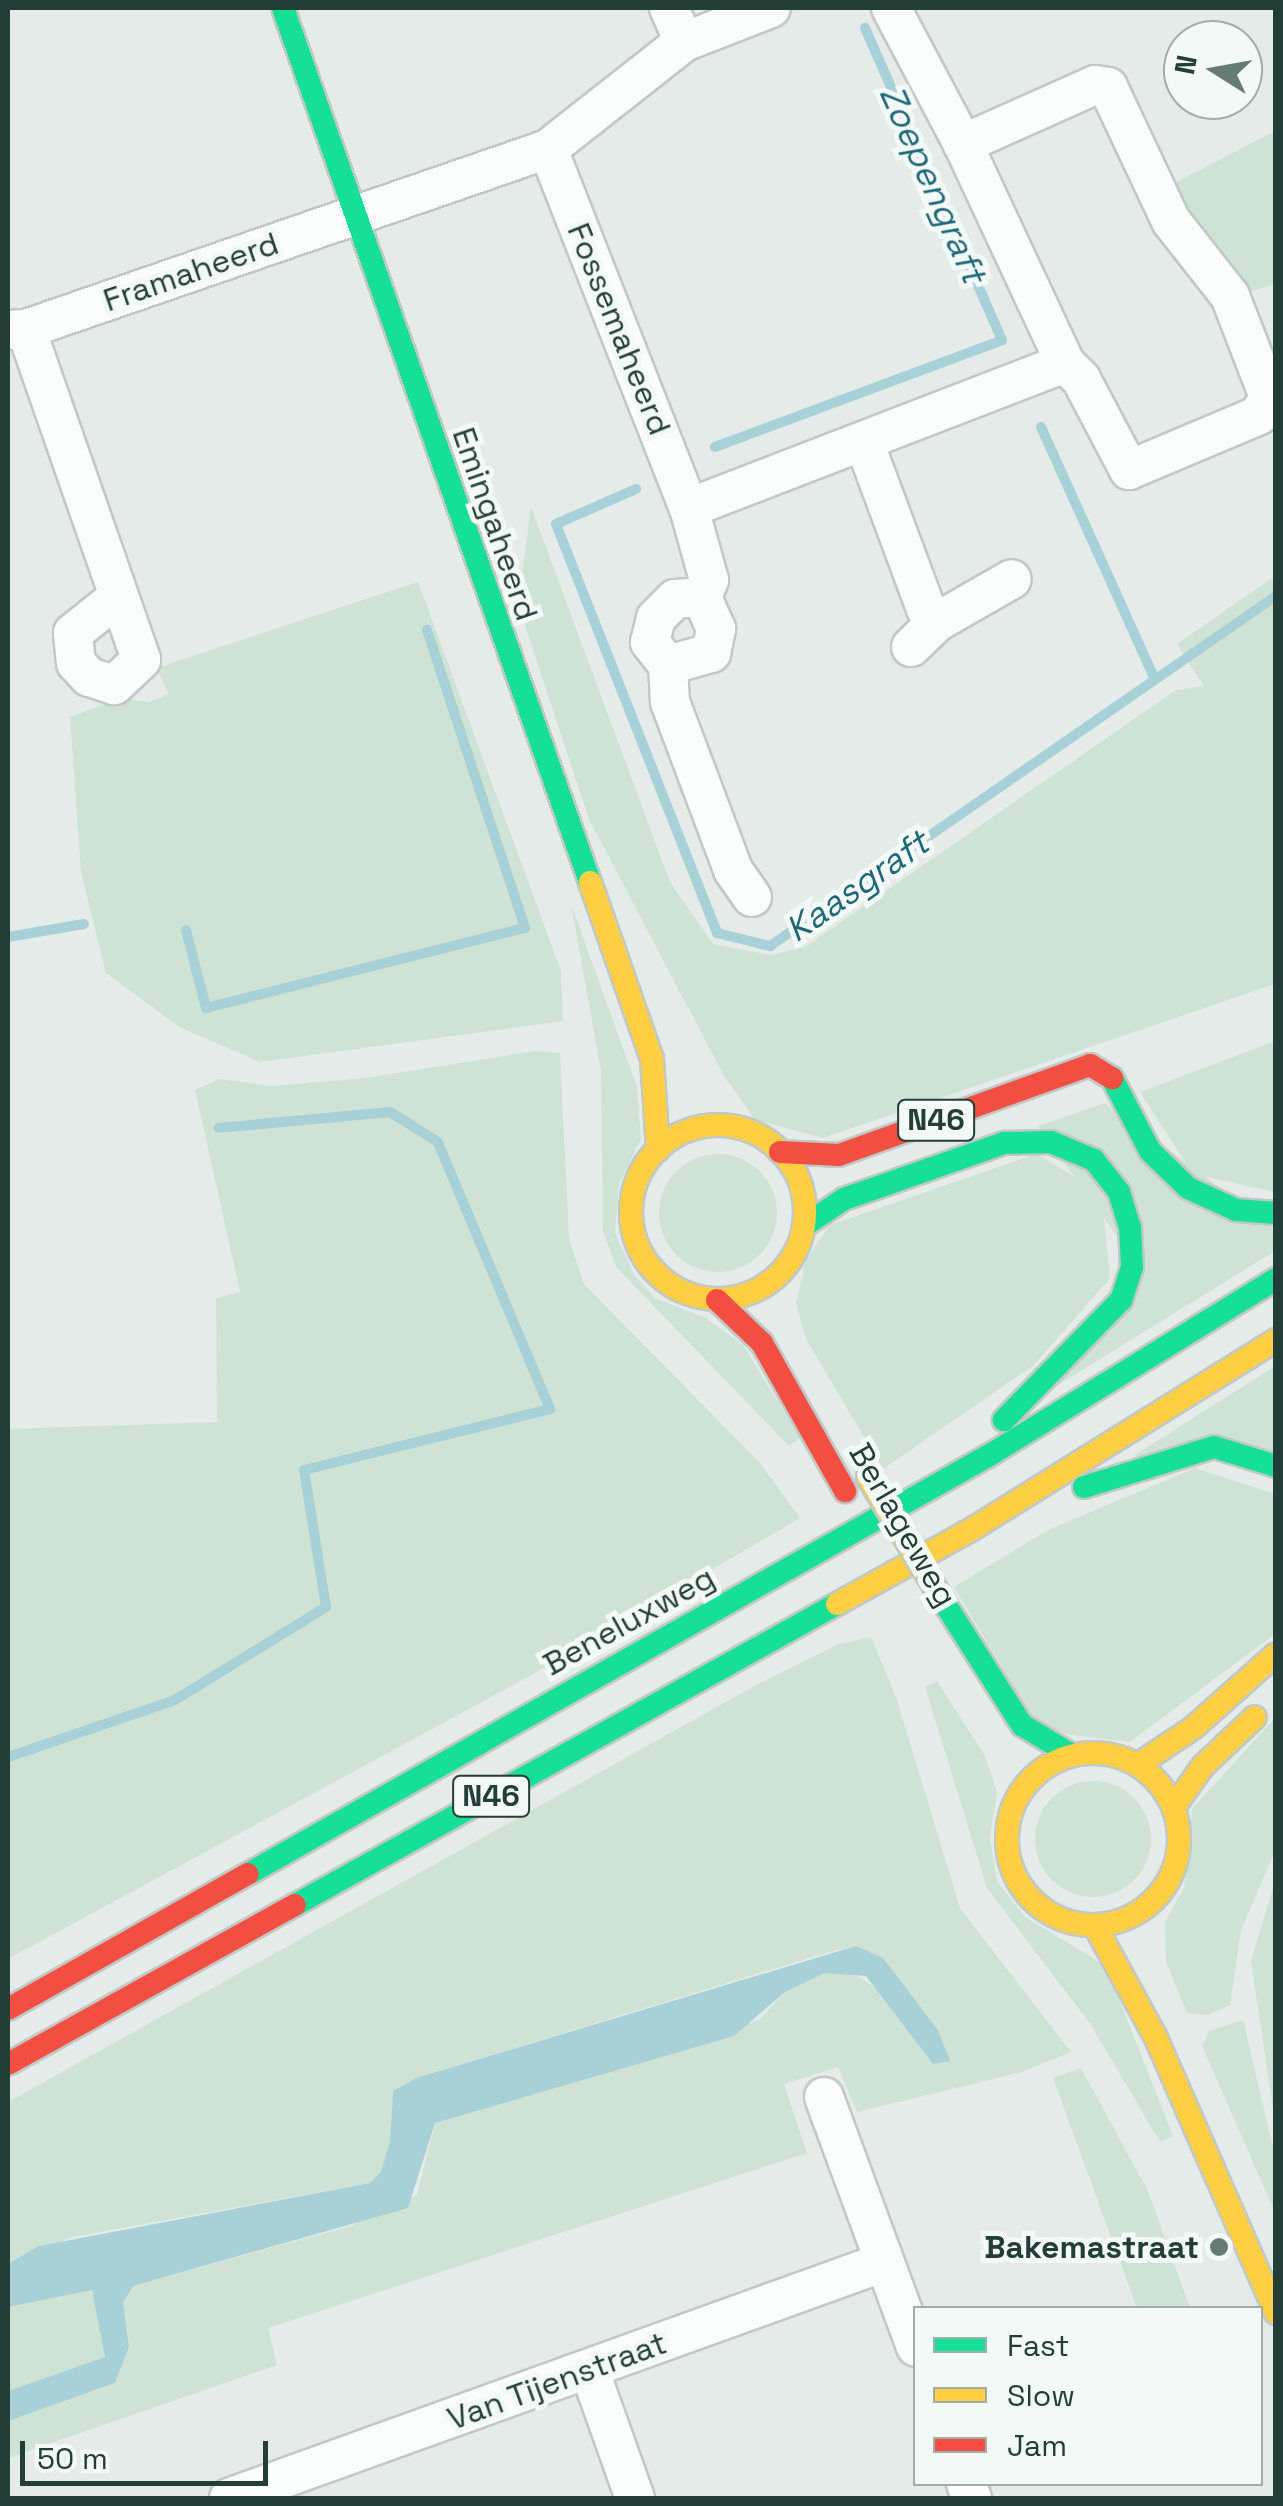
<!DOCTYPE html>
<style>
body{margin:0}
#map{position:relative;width:1283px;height:2506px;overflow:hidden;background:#e5ebe8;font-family:"Space Grotesk",sans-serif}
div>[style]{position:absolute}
.green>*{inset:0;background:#cee3d5}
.round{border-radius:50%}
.water>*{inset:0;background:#a7d0d7}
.stream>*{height:10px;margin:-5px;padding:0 5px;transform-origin:5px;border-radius:5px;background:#a7d0d7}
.roads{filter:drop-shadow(2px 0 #c2c8c5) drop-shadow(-2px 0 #c2c8c5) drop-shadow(0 2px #c2c8c5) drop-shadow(0 -2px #c2c8c5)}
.street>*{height:38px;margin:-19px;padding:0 19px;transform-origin:19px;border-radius:19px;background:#fbfcfc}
.fast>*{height:22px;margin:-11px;padding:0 11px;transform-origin:11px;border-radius:11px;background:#16e098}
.slow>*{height:22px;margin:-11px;padding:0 11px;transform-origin:11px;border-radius:11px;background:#ffcf43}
.slow>.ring{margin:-11px;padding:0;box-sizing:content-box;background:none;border:22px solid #ffcf43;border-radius:50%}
.jam>*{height:22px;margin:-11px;padding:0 11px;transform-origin:11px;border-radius:11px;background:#f24e42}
.bridges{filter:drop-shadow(2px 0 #c0c8c5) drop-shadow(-2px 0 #c0c8c5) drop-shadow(0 2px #c0c8c5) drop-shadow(0 -2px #c0c8c5)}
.slow-bridge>*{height:22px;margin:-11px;padding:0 11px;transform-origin:11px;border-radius:11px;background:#ffcf43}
.dots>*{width:28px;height:28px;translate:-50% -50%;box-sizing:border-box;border:5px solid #f3f9f6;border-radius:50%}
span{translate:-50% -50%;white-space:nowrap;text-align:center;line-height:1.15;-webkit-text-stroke:10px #f3f9f6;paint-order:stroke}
.shield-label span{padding:2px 8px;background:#f3f9f6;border:2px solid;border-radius:8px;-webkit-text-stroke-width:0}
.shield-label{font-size:30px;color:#233e37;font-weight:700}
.street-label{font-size:32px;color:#233e37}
.poi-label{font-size:32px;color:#233e37;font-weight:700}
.right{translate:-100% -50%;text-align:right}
.water-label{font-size:35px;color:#1e6779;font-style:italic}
.frame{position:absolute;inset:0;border:10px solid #233e37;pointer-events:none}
.legend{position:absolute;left:913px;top:2306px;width:350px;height:180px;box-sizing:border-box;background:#f3f9f6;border:2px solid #a0aeaa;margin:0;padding:12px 18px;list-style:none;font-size:30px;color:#233e37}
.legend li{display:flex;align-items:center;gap:20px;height:50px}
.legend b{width:50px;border:2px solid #a0aeaa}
.north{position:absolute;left:1163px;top:20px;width:100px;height:100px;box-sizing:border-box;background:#f3f9f6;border:2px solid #a0aeaa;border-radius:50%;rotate:281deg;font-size:28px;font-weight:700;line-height:40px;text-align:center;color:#233e37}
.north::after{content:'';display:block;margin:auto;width:35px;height:45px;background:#677b75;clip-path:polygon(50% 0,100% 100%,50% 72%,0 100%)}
.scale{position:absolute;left:20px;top:2441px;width:248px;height:45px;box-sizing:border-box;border:5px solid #233e37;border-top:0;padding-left:12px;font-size:30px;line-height:35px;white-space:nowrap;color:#233e37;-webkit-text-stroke:8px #f3f9f6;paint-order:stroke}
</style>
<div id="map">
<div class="green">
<div style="clip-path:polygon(1275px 131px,1275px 284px,1238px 296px,1161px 190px)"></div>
<div style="clip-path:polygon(531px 507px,670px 882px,713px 944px,771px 955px,805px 947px,1176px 690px,1204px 686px,1177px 644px,1275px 576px,1275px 984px,823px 1138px,755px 1120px,724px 1076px,589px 819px,518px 604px)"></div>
<div style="clip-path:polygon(418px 582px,561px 971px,563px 1021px,260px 1062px,181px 1028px,106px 973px,81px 872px,70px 717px,121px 698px,149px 702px,169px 694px,156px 668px)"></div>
<div style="clip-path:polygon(571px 904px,637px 1087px,641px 1139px,619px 1184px,615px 1233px,634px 1275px,655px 1298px,706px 1318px,743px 1345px,800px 1438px,789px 1446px,617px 1268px,603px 1232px,601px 1071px)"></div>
<div style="clip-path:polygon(1275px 1041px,1275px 1192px,1193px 1174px,1140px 1092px)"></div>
<div style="clip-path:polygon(535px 1051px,560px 1053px,569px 1239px,584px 1284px,760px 1463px,800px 1518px,526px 1678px,8px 1959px,8px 1429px,217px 1422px,216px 1298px,240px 1292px,195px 1090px,219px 1079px,271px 1086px,366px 1078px)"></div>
<div style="clip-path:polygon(1105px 1103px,1275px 1228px,1275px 1251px,1050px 1390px,1144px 1274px,1038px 1126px)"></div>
<div style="clip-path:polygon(1036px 1154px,1101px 1192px,1110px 1278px,1034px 1365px,883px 1469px,806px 1339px,796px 1303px,806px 1259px,830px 1225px)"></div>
<div class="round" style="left:659px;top:1154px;width:118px;height:118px"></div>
<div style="clip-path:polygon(1275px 1366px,1275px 1454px,1133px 1456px)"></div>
<div style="clip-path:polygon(1195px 1468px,1275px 1494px,1275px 1634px,1130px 1742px,1065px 1734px,1032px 1718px,954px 1587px,1048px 1530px)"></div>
<div style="clip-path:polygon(871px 1637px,896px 1697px,960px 1908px,1071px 2052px,1022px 2072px,857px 2112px,838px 2067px,784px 2084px,807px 2153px,268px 2328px,277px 2365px,8px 2458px,8px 2421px,115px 2383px,129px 2347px,123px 2303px,132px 2286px,351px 2226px,417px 2195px,435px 2123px,759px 2020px,785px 1992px,825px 1973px,847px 1970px,881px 1991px,933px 2064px,883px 1958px,856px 1946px,829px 1952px,416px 2078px,393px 2091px,390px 2142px,382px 2172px,370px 2183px,72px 2237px,8px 2264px,8px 2102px,760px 1683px,839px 1644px)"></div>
<div style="clip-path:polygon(937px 1681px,985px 1756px,997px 1792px,990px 1837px,997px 1881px,1025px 1917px,1106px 1966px,1173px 2136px,1160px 2142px,1091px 2025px,987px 1888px,925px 1687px)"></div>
<div style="clip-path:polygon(1275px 1718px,1275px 1851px,1241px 1930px,1230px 2005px,1208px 2015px,1187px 2013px,1166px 1962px,1165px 1922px,1184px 1888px,1192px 1809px)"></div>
<div class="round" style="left:1035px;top:1781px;width:116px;height:116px"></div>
<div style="clip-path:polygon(1275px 1881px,1275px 2122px,1251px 1961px)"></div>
<div style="clip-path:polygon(1243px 2020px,1275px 2156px,1275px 2212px,1202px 2046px,1209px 2031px)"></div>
<div style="clip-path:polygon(1081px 2068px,1148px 2191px,1190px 2308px,1137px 2308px,1053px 2078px)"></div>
<div style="clip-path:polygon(92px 2290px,106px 2357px,8px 2391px,8px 2307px)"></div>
</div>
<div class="water">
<div style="clip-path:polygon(856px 1946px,883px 1958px,938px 2030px,950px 2061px,933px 2064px,866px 1976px,825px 1973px,785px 1992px,734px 2036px,435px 2123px,408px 2208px,133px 2286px,123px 2303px,129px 2347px,115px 2383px,8px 2421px,8px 2391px,105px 2357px,92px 2290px,8px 2307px,8px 2264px,39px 2246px,370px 2183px,381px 2172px,390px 2142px,393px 2091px,416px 2078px)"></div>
</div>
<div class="stream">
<div style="left:1041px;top:427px;width:277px;rotate:65.7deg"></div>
<div style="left:715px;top:447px;width:306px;rotate:-20.4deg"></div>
<div style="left:1002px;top:340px;width:341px;rotate:-113.7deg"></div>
<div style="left:636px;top:489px;width:87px;rotate:156.4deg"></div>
<div style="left:556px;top:524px;width:440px;rotate:68.5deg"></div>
<div style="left:717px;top:933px;width:55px;rotate:13.8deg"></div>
<div style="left:770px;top:946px;width:615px;rotate:-34.67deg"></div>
<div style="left:186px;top:930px;width:81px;rotate:75.6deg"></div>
<div style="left:206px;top:1008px;width:329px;rotate:-14.1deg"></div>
<div style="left:525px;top:928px;width:314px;rotate:-108.2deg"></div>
<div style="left:8px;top:937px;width:77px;rotate:-9.7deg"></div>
<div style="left:8px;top:1757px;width:176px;rotate:-18.8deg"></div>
<div style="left:175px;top:1700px;width:177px;rotate:-31.6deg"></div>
<div style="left:326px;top:1607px;width:139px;rotate:-99.1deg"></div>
<div style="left:304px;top:1470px;width:253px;rotate:-13.9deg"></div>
<div style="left:550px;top:1409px;width:290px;rotate:-112.8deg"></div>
<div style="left:438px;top:1142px;width:57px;rotate:-148deg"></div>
<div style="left:390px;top:1112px;width:172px;rotate:174.7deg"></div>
</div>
<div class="roads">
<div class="street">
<div style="left:669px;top:8px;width:37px;rotate:66deg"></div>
<div style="left:891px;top:8px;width:154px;rotate:62.1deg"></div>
<div style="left:963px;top:144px;width:242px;rotate:65deg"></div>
<div style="left:1065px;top:363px;width:23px;rotate:45deg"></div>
<div style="left:1081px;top:379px;width:103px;rotate:62.2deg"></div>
<div style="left:1129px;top:470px;width:141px;rotate:-22.9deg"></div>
<div style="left:1259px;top:415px;width:21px;rotate:-61deg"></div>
<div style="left:1269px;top:397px;width:108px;rotate:-111.1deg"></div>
<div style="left:1230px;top:296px;width:95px;rotate:-128.2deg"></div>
<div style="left:1171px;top:221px;width:148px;rotate:-115.2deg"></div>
<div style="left:1108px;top:87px;width:13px;rotate:-171deg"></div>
<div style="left:1095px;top:85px;width:145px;rotate:155.9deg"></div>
<div style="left:548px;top:149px;width:386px;rotate:68.6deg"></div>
<div style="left:689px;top:508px;width:75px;rotate:74.5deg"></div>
<div style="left:709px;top:580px;width:18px;rotate:112deg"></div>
<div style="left:702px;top:597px;width:27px;rotate:176deg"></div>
<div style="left:675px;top:599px;width:27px;rotate:135deg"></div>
<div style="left:656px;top:618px;width:25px;rotate:104deg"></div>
<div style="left:650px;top:642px;width:29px;rotate:52deg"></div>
<div style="left:668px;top:665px;width:37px;rotate:87deg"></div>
<div style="left:670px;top:702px;width:179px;rotate:69.4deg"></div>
<div style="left:733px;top:870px;width:33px;rotate:55deg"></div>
<div style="left:26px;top:329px;width:350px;rotate:70.8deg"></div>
<div style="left:141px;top:660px;width:37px;rotate:137deg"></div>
<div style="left:114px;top:685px;width:26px;rotate:-162deg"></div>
<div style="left:89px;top:677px;width:19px;rotate:-133deg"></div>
<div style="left:76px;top:663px;width:30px;rotate:-96deg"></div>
<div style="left:73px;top:633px;width:58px;rotate:-38.7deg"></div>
<div style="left:8px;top:330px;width:18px;rotate:-3deg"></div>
<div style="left:26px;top:329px;width:552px;rotate:-19.03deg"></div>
<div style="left:548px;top:149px;width:173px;rotate:-38.2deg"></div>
<div style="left:684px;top:42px;width:93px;rotate:-21.3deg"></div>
<div style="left:864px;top:442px;width:178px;rotate:69.6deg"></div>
<div style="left:926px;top:609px;width:17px;rotate:50deg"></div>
<div style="left:937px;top:622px;width:86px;rotate:-29.8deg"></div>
<div style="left:689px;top:508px;width:403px;rotate:-21.1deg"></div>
<div style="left:911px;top:647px;width:36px;rotate:-44deg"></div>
<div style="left:668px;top:665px;width:45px;rotate:-15.6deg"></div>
<div style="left:711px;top:653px;width:25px;rotate:-78deg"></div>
<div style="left:716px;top:629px;width:35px;rotate:-114deg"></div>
<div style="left:824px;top:2097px;width:266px;rotate:69.8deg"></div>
<div style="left:589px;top:2369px;width:137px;rotate:70.4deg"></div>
<div style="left:966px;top:2484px;width:15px;rotate:67deg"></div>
<div style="left:229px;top:2498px;width:696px;rotate:-19.81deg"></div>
</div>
<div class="fast">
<div style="left:283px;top:8px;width:926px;rotate:70.65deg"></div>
<div style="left:1112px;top:1078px;width:82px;rotate:62.5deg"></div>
<div style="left:1150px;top:1151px;width:53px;rotate:44.2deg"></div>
<div style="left:1188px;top:1188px;width:53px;rotate:24.6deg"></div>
<div style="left:1236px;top:1210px;width:40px;rotate:4.3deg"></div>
<div style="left:804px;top:1226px;width:48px;rotate:-34deg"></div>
<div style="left:844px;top:1199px;width:170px;rotate:-19.3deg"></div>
<div style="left:1004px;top:1143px;width:47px;rotate:-1.2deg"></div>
<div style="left:1051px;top:1142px;width:47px;rotate:22.7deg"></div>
<div style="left:1094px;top:1160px;width:41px;rotate:52deg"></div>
<div style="left:1119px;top:1192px;width:37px;rotate:73deg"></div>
<div style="left:1130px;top:1227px;width:40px;rotate:87.1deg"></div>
<div style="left:1132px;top:1267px;width:35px;rotate:108deg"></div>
<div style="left:1121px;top:1300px;width:168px;rotate:134.3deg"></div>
<div style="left:1084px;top:1487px;width:136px;rotate:-17.1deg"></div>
<div style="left:1214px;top:1447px;width:65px;rotate:17deg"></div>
<div style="left:940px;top:1596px;width:153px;rotate:57.6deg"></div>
<div style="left:1022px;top:1725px;width:56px;rotate:31.1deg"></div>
<div style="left:248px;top:1874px;width:856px;rotate:-29.47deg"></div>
<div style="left:993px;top:1453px;width:332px;rotate:-31.6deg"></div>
<div style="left:295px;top:1905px;width:620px;rotate:-29.05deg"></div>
</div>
<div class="slow">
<div style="left:590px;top:882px;width:188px;rotate:70.7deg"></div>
<div style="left:652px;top:1059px;width:91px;rotate:86.2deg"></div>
<div class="ring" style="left:631px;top:1125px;width:152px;height:152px"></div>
<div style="left:837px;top:1604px;width:157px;rotate:-29deg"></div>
<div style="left:974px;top:1528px;width:356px;rotate:-31.9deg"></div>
<div class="ring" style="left:1007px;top:1753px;width:150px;height:150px"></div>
<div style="left:1139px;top:1764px;width:65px;rotate:-33.7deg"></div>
<div style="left:1193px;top:1728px;width:111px;rotate:-41.7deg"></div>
<div style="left:1174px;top:1807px;width:50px;rotate:-54.7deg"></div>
<div style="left:1203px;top:1766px;width:71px;rotate:-43.3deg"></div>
<div style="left:1095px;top:1926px;width:128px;rotate:61.4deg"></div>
<div style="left:1156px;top:2038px;width:300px;rotate:66.4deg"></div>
</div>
<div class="jam">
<div style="left:780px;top:1152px;width:59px;rotate:2.9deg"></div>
<div style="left:839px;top:1155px;width:267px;rotate:-19.7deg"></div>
<div style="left:1090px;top:1065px;width:26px;rotate:31deg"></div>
<div style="left:717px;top:1300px;width:62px;rotate:43.7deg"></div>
<div style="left:762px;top:1343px;width:170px;rotate:60.7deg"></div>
<div style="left:8px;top:2009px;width:275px;rotate:-29.4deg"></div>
<div style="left:8px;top:2064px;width:328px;rotate:-29deg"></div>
</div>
</div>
<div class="bridges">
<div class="slow-bridge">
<div style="left:868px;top:1477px;width:139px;rotate:58.8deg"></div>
</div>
</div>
<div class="dots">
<div style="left:1219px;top:2247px;background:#677b75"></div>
</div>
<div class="shield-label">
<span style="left:936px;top:1120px">N46</span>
<span style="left:491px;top:1796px">N46</span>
</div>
<div class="street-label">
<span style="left:191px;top:272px;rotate:-19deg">Framaheerd</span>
<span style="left:619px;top:329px;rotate:68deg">Fossemaheerd</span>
<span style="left:495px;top:524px;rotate:71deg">Emingaheerd</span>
<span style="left:903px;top:1525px;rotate:60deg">Berlageweg</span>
<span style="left:629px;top:1621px;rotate:-29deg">Beneluxweg</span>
<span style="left:557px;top:2381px;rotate:-20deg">Van Tijenstraat</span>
</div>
<div class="poi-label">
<span class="right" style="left:1199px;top:2247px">Bakemastraat</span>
</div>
<div class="water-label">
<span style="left:933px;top:184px;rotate:66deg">Zoepengraft</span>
<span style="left:857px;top:886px;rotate:-35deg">Kaasgraft</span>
</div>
<div class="frame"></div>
<ul class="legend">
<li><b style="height:12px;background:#16e098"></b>Fast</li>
<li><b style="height:12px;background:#ffcf43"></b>Slow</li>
<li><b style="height:12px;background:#f24e42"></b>Jam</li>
</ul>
<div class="north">N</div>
<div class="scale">50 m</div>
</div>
